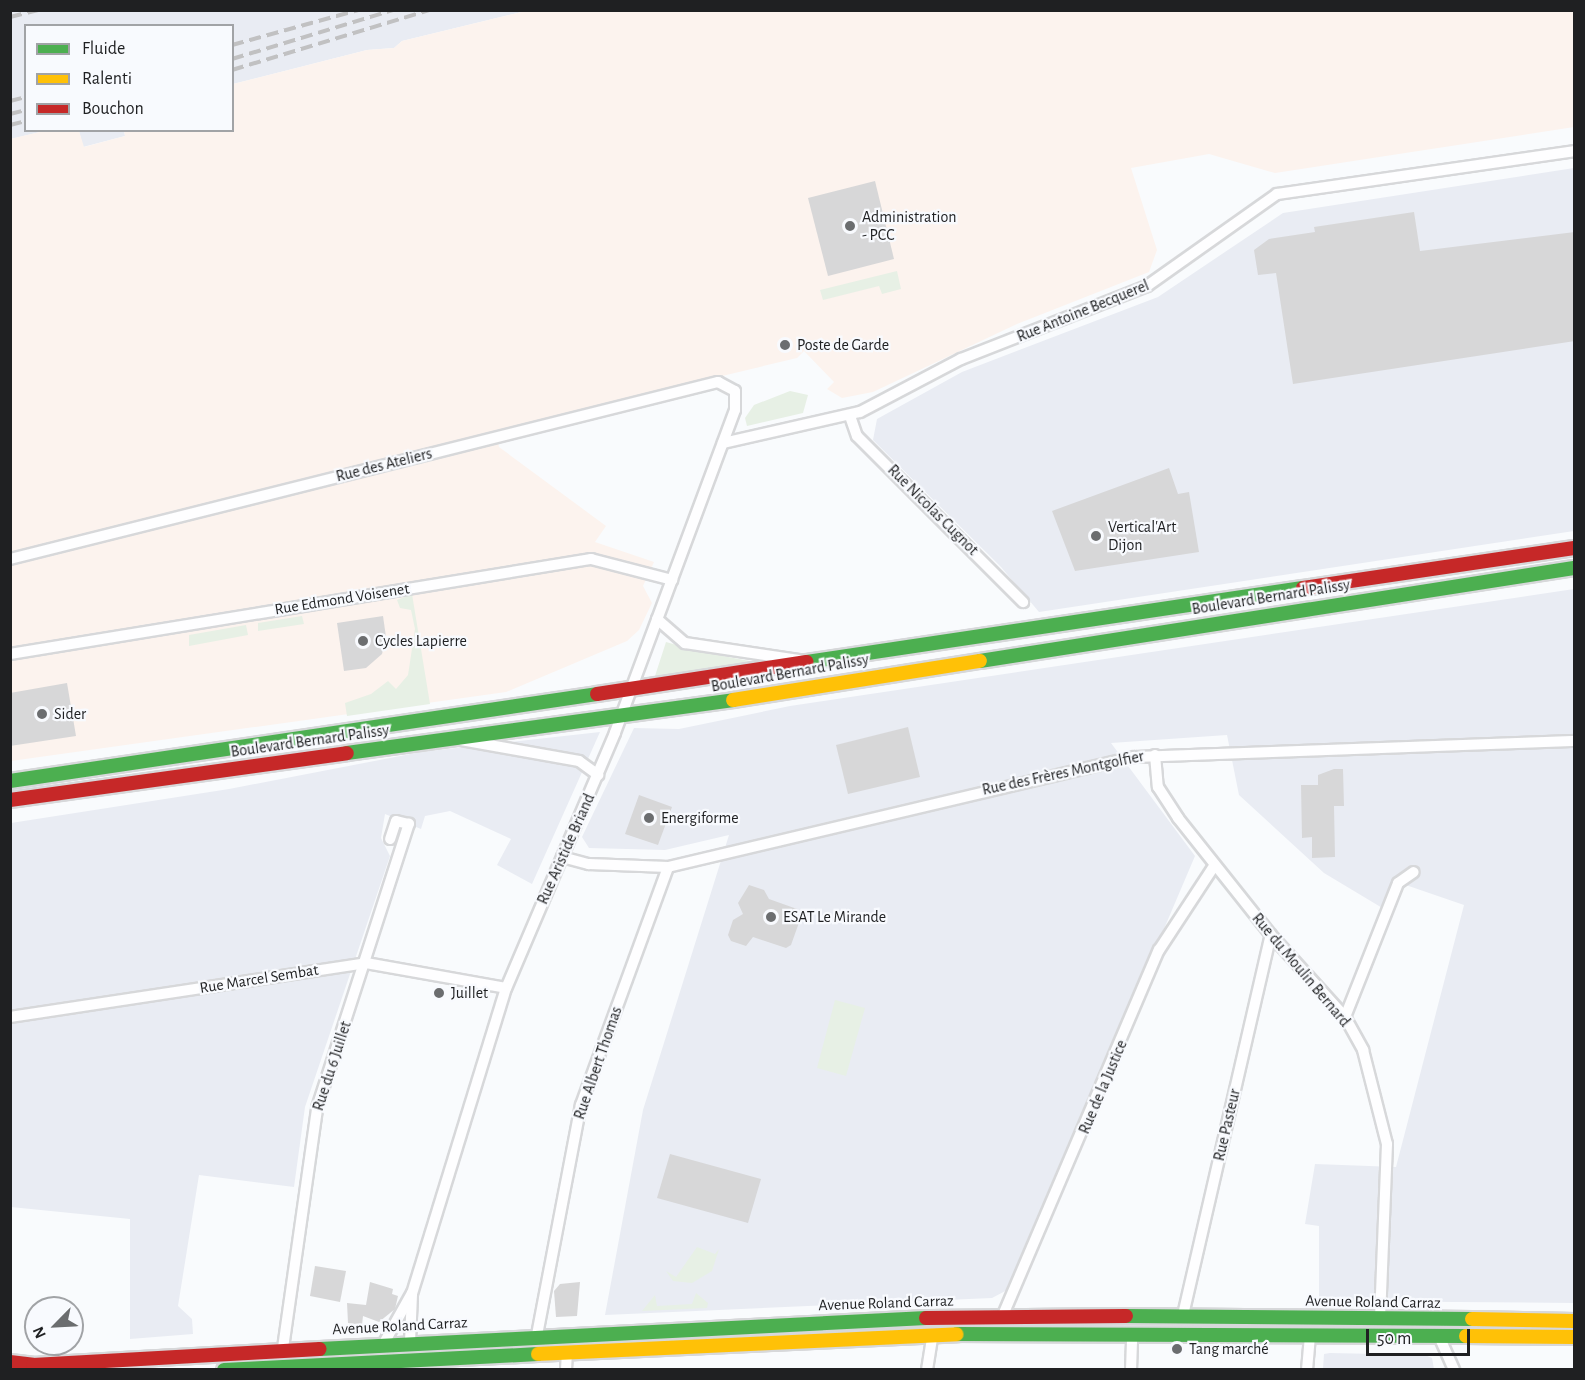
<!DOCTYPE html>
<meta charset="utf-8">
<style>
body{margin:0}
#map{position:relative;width:1585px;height:1380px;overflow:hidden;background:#f9fbfd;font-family:"Alegreya Sans",sans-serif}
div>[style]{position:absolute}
.built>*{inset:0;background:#e9ecf3}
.industrial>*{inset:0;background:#fcf3ee}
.green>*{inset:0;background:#e7f0e5}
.building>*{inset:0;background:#d7d7d8}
.roads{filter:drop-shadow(2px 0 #d7d8da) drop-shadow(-2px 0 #d7d8da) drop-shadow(0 2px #d7d8da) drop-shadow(0 -2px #d7d8da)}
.street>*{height:10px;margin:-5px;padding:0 5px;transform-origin:5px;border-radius:5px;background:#fefeff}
.fast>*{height:14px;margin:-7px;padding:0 7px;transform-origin:7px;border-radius:7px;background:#4caf50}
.slow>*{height:14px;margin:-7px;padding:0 7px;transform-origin:7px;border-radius:7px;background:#ffc107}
.jam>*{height:14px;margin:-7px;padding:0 7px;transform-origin:7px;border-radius:7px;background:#c62828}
.rail>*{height:4px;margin-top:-2px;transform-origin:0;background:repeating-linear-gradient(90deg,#c1c1c2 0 12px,transparent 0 18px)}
.dots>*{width:16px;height:16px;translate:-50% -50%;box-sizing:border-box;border:3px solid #f8fafe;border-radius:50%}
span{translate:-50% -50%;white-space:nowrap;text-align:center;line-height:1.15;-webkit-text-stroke:4.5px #f8fafe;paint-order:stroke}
.poi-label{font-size:16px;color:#1f2022}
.left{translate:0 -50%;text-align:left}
.street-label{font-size:16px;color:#1f2022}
.frame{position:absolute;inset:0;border:12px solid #1f2022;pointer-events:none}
.legend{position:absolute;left:24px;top:24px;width:210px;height:108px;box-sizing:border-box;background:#f8fafe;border:2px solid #a1a3a6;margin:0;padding:8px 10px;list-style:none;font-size:18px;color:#1f2022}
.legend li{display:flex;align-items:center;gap:12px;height:30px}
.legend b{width:30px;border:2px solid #a1a3a6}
.north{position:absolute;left:24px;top:1296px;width:60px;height:60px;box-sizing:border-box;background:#f8fafe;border:2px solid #a1a3a6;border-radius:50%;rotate:246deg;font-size:16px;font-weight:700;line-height:24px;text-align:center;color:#1f2022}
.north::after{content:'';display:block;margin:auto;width:21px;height:27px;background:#6b6d6f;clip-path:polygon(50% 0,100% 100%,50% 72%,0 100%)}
.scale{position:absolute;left:1366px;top:1329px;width:104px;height:27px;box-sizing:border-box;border:3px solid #1f2022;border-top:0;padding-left:8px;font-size:18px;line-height:21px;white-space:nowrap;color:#1f2022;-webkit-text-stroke:4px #f8fafe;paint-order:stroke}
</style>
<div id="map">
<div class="built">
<div style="clip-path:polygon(11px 11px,526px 11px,402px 41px,394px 48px,367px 50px,233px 84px,232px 26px,26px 26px,26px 130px,44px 131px,11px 139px)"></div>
<div style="clip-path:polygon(79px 131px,124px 131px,125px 136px,83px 147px)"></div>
<div style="clip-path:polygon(1574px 168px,1574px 531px,1039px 612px,1001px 567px,873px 440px,877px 419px,962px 372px,1158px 297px,1283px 213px)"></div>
<div style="clip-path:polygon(1574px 589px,1574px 1303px,1319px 1301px,1319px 1226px,1305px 1224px,1315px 1164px,1396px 1167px,1464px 905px,1400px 883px,1389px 912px,1324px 873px,1239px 795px,1227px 735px,1111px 743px,1195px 856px,1011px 1288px,992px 1298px,605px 1315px,643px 1110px,729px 835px,665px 850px,589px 848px,582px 837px,634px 728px,679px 729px,790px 706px)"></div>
<div style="clip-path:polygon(600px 732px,532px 884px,497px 865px,511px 839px,450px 811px,425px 816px,421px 829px,385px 814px,381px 838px,390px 856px,305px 1107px,294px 1187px,199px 1175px,178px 1306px,192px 1319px,193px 1334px,130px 1339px,130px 1219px,11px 1207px,11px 823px,229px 789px,421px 752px)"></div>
<div style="clip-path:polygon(1330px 1353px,1425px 1355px,1432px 1358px,1434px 1369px,1323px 1369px,1324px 1354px)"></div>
</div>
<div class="industrial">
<div style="clip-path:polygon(526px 11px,1574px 11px,1574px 127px,1275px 173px,1209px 154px,1131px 168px,1157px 250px,1149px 272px,1017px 324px,873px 392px,842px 398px,827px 389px,834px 382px,804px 351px,797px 358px,496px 430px,499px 447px,606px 526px,595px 542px,654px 562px,643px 586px,652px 603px,639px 630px,627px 641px,506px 692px,11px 761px,10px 139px,44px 131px,79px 131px,84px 147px,125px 136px,124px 131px,232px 130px,233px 84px,367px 50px,394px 48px,402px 41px)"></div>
</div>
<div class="green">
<div style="clip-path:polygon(897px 271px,901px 289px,882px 294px,879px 286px,823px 300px,820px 290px)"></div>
<div style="clip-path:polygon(790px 391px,808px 395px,803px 413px,747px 426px,745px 418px,754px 405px)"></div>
<div style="clip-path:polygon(412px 594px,430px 704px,347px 716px,345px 703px,371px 694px,388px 681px,396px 689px,408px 675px,415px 629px,411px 610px,400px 608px,397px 600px)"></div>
<div style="clip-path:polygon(302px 616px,304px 624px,258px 631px,258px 623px)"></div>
<div style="clip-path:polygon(246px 625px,248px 635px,189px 646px,189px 635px)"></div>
<div style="clip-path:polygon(666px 642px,702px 652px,755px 662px,655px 676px)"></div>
<div style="clip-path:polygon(835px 1000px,865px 1008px,846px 1076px,817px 1068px)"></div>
<div style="clip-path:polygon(697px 1247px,715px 1254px,719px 1249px,712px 1271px,692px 1283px,673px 1281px,666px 1271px,676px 1277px)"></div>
<div style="clip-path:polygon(696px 1293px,708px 1303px,707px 1308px,642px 1311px,655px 1295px,657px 1306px,692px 1304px)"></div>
</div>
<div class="building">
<div style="clip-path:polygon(875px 181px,894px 259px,828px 276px,808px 198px)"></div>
<div style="clip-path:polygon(1414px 212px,1420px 251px,1575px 232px,1575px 341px,1293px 384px,1276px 273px,1258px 275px,1254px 250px,1269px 239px,1315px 232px,1314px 227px)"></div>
<div style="clip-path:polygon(1169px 468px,1178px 494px,1189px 492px,1199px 552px,1075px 571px,1052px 511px)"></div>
<div style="clip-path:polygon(383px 616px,386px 637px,382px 654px,366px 668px,344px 671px,337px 623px)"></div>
<div style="clip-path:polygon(67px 683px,76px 736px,10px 746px,10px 693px)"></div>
<div style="clip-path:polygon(908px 727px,920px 777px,848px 794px,836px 745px)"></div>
<div style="clip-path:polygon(1334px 769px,1343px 769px,1344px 806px,1334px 806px,1335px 857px,1312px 858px,1312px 837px,1302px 838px,1301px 785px,1318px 785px,1318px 775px)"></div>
<div style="clip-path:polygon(639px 795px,672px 807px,658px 845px,625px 834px)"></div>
<div style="clip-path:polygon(749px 885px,764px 890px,769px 899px,797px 909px,801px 917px,791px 945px,786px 948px,753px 937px,746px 946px,731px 941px,728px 935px,733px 920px,743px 914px,738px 903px)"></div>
<div style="clip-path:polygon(670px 1154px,761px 1179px,748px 1223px,657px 1198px)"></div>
<div style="clip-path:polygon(315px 1266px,346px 1271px,340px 1302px,310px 1296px)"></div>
<div style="clip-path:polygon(370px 1282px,393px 1289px,392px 1294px,398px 1296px,395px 1309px,379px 1322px,363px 1316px,362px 1325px,348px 1323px,347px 1303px,366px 1305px)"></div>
<div style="clip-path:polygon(580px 1282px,577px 1316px,556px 1317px,554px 1291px,560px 1284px)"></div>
</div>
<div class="roads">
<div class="street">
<div style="left:850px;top:416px;width:21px;rotate:71deg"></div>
<div style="left:857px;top:436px;width:235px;rotate:45deg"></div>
<div style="left:723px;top:443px;width:140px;rotate:-12.8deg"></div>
<div style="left:860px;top:412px;width:114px;rotate:-27.7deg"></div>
<div style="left:961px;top:359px;width:200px;rotate:-21.4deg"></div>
<div style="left:1147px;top:286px;width:159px;rotate:-35.3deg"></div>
<div style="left:1277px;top:194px;width:300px;rotate:-8.2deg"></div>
<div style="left:10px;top:559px;width:730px;rotate:-14.04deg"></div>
<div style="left:718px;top:382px;width:19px;rotate:28deg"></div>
<div style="left:735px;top:391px;width:19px;rotate:90deg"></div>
<div style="left:735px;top:410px;width:345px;rotate:110.4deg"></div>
<div style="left:615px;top:733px;width:277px;rotate:113.1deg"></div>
<div style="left:506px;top:988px;width:319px;rotate:107.1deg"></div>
<div style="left:412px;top:1293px;width:57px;rotate:119.2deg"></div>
<div style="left:657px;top:619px;width:37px;rotate:41deg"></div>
<div style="left:685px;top:643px;width:115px;rotate:8.5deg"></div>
<div style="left:10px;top:654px;width:589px;rotate:-9.29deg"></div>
<div style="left:591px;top:559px;width:84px;rotate:14.5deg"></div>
<div style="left:461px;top:740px;width:120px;rotate:10.1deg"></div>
<div style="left:579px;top:761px;width:24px;rotate:36deg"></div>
<div style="left:1155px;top:755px;width:32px;rotate:85deg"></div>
<div style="left:1158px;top:787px;width:37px;rotate:57deg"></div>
<div style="left:1178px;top:818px;width:149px;rotate:51.5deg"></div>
<div style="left:1271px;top:935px;width:110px;rotate:47.9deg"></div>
<div style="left:1345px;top:1017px;width:38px;rotate:61deg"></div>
<div style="left:1363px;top:1050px;width:97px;rotate:75.7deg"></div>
<div style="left:1387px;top:1144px;width:176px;rotate:92.3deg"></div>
<div style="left:562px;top:857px;width:28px;rotate:15deg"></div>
<div style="left:589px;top:864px;width:79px;rotate:2.2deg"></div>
<div style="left:668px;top:867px;width:479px;rotate:-13.3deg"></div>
<div style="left:1134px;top:757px;width:440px;rotate:-2.1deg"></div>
<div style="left:10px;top:1017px;width:360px;rotate:-8.6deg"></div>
<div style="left:366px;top:963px;width:142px;rotate:10.1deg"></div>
<div style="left:1345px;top:1017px;width:144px;rotate:-68.4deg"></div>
<div style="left:1398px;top:883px;width:19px;rotate:-35deg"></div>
<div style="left:1003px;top:1315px;width:397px;rotate:-66.9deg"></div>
<div style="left:1159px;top:950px;width:100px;rotate:-56.8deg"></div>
<div style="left:1183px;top:1315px;width:390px;rotate:-77deg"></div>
<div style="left:537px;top:1335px;width:234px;rotate:-79.2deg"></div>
<div style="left:581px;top:1105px;width:253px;rotate:-69.9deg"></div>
<div style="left:1439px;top:1336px;width:37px;rotate:66deg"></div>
<div style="left:410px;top:1342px;width:48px;rotate:-87.6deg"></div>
<div style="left:283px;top:1348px;width:242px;rotate:-81.9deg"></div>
<div style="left:317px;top:1108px;width:299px;rotate:-72.1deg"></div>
<div style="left:409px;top:824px;width:13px;rotate:-167deg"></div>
<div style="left:396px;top:821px;width:19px;rotate:108deg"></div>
<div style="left:566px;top:1370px;width:18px;rotate:-87deg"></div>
<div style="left:927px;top:1370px;width:36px;rotate:-81deg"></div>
<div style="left:1131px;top:1370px;width:35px;rotate:-88deg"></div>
<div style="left:1307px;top:1370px;width:32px;rotate:-85deg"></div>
</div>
<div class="fast">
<div style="left:980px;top:661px;width:601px;rotate:-8.9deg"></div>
<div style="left:807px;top:662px;width:501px;rotate:-8.49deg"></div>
<div style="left:347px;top:753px;width:390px;rotate:-7.8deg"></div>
<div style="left:10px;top:781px;width:593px;rotate:-8.43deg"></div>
<div style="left:1126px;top:1316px;width:346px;rotate:0.5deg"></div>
<div style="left:957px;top:1334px;width:509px;rotate:0.23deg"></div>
<div style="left:320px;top:1349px;width:607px;rotate:-2.93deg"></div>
<div style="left:224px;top:1370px;width:314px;rotate:-2.9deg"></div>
</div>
<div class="slow">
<div style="left:733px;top:700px;width:250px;rotate:-9deg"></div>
<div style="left:1472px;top:1319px;width:102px;rotate:1.1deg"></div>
<div style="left:1466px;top:1336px;width:108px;rotate:0.5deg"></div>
<div style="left:538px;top:1354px;width:419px;rotate:-2.7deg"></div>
</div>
<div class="jam">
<div style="left:1303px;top:588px;width:274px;rotate:-8.4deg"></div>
<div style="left:597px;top:694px;width:212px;rotate:-8.7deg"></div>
<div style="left:10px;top:800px;width:340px;rotate:-7.9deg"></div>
<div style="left:926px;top:1318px;width:200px;rotate:-0.6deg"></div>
<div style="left:10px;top:1362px;width:23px;rotate:7deg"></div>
<div style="left:33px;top:1365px;width:287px;rotate:-3.2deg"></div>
</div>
</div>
<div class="rail">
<div style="left:10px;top:17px;width:29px;rotate:-14deg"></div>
<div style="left:232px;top:45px;width:131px;rotate:-15.5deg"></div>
<div style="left:232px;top:59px;width:168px;rotate:-16.9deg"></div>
<div style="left:232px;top:70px;width:206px;rotate:-16.9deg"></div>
<div style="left:10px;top:101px;width:16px;rotate:-14deg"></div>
<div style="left:10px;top:114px;width:16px;rotate:-14deg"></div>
<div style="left:10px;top:125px;width:16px;rotate:-14deg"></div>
</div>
<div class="dots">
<div style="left:850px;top:226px;background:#6b6d6f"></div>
<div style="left:785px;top:345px;background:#6b6d6f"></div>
<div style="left:1096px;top:536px;background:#6b6d6f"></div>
<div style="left:363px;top:641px;background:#6b6d6f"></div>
<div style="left:42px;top:714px;background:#6b6d6f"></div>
<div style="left:649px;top:818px;background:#6b6d6f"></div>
<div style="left:771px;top:917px;background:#6b6d6f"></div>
<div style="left:439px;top:993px;background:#6b6d6f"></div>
<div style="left:1177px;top:1349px;background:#6b6d6f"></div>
</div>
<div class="poi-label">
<span class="left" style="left:862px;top:226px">Administration<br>- PCC</span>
<span class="left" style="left:797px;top:345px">Poste de Garde</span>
<span class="left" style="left:1108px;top:536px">Vertical'Art<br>Dijon</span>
<span class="left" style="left:375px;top:641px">Cycles Lapierre</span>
<span class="left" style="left:54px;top:714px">Sider</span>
<span class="left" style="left:661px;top:818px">Energiforme</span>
<span class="left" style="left:783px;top:917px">ESAT Le Mirande</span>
<span class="left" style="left:451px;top:993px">Juillet</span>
<span class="left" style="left:1189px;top:1349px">Tang marché</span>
</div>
<div class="street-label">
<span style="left:1083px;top:311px;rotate:-22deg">Rue Antoine Becquerel</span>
<span style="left:384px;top:465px;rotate:-14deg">Rue des Ateliers</span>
<span style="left:933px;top:510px;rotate:45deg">Rue Nicolas Cugnot</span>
<span style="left:1271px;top:597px;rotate:-9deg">Boulevard Bernard Palissy</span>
<span style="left:342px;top:599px;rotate:-9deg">Rue Edmond Voisenet</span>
<span style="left:790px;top:673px;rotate:-10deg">Boulevard Bernard Palissy</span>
<span style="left:310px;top:741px;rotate:-8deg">Boulevard Bernard Palissy</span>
<span style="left:1063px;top:773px;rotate:-12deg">Rue des Frères Montgolfier</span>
<span style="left:566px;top:849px;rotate:-66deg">Rue Aristide Briand</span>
<span style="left:1301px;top:970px;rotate:50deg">Rue du Moulin Bernard</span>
<span style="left:259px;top:979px;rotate:-9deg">Rue Marcel Sembat</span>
<span style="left:598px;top:1063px;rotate:-71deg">Rue Albert Thomas</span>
<span style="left:332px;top:1066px;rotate:-72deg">Rue du 6 Juillet</span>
<span style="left:1103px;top:1087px;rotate:-67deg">Rue de la Justice</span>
<span style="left:1227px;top:1125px;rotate:-77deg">Rue Pasteur</span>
<span style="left:1373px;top:1302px;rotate:1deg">Avenue Roland Carraz</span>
<span style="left:886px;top:1303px;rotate:-2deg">Avenue Roland Carraz</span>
<span style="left:400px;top:1326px;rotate:-3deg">Avenue Roland Carraz</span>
</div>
<div class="frame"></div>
<ul class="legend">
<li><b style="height:8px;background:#4caf50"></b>Fluide</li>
<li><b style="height:8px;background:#ffc107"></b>Ralenti</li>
<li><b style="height:8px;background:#c62828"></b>Bouchon</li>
</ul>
<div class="north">N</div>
<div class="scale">50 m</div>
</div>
